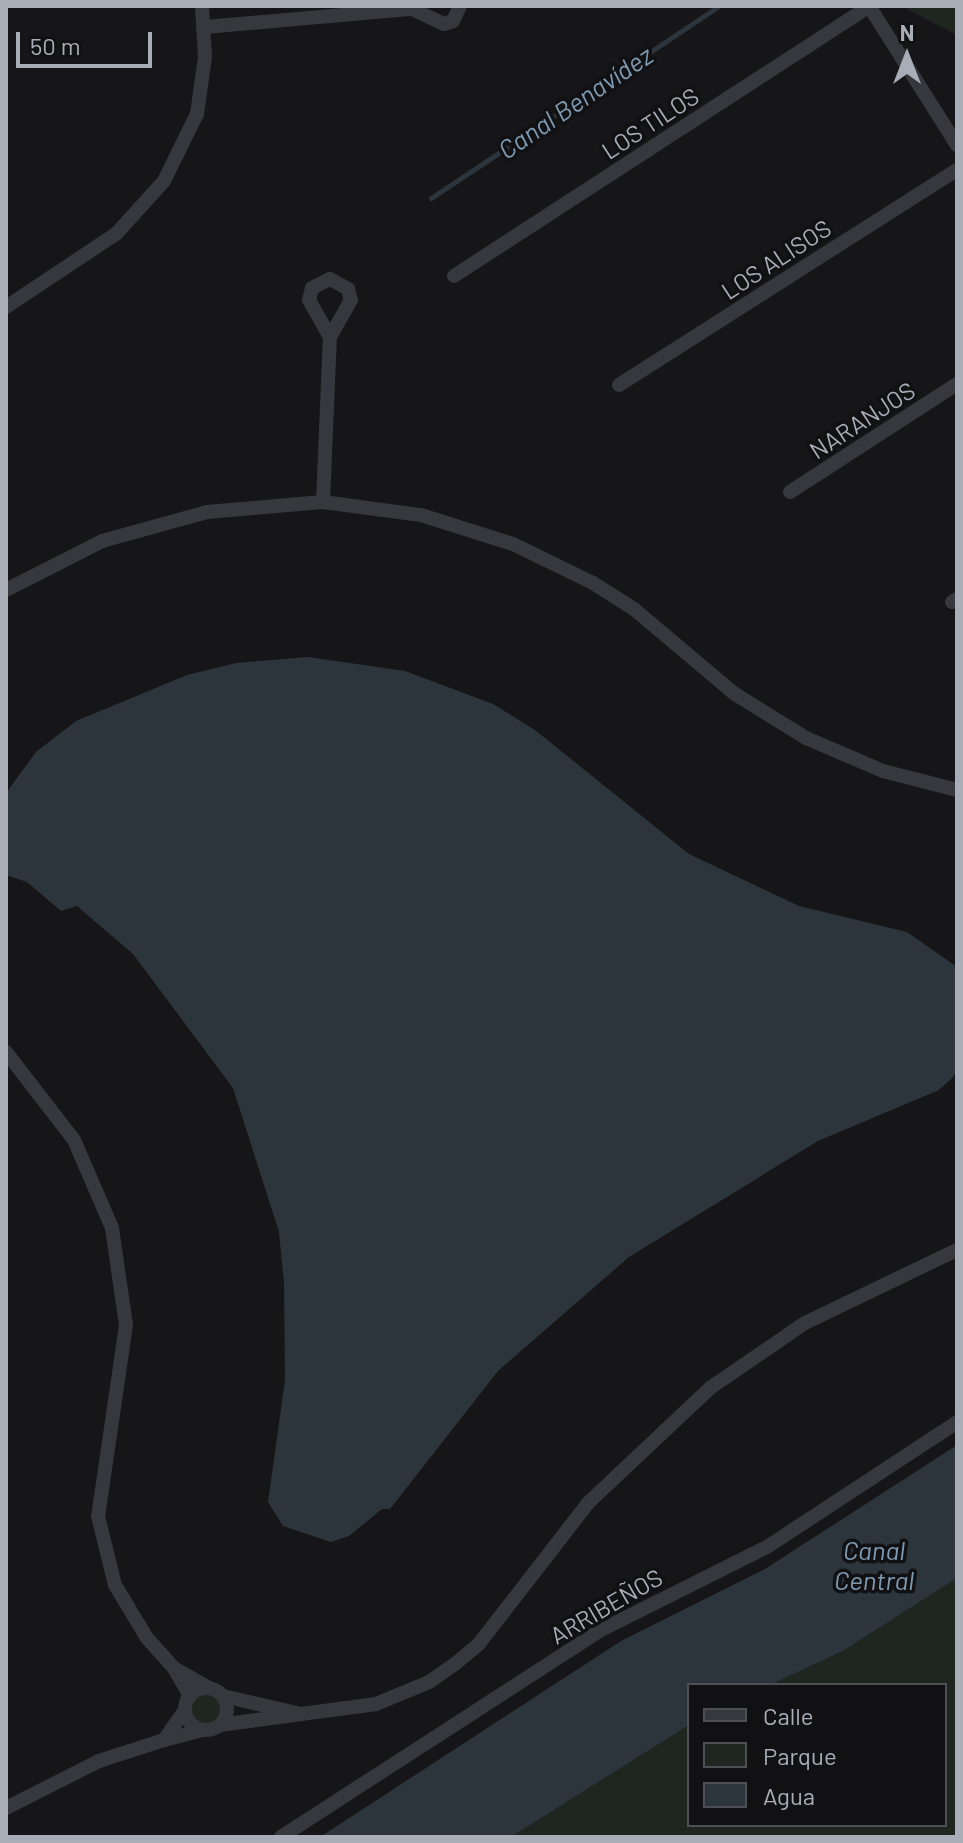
<!DOCTYPE html>
<meta charset="utf-8">
<style>
body{margin:0}
#map{position:relative;width:963px;height:1843px;overflow:hidden;background:#161618;font-family:Barlow,sans-serif}
div>[style]{position:absolute}
.green>*{inset:0;background:#1e261f}
.round{border-radius:50%}
.water>*{inset:0;background:#2c353c}
.stream>*{height:5px;margin:-2.5px;padding:0 2.5px;transform-origin:2.5px;border-radius:2.5px;background:#2c353c}
.street>*{height:14px;margin:-7px;padding:0 7px;transform-origin:7px;border-radius:7px;background:#37383d}
.street>.ring{margin:-7px;padding:0;box-sizing:content-box;background:none;border:14px solid #37383d;border-radius:50%}
span{translate:-50% -50%;white-space:nowrap;text-align:center;line-height:1.15;-webkit-text-stroke:7px #111113;paint-order:stroke}
.street-label{font-size:24px;color:#a8adb8}
.water-label{font-size:26px;color:#7f9bb3;font-style:italic}
.frame{position:absolute;inset:0;border:8px solid #a8adb8;pointer-events:none}
.legend{position:absolute;left:687px;top:1683px;width:260px;height:144px;box-sizing:border-box;background:#111113;border:2px solid #4d4f55;margin:0;padding:10px 14px;list-style:none;font-size:24px;color:#a8adb8}
.legend li{display:flex;align-items:center;gap:16px;height:40px}
.legend b{width:40px;border:2px solid #4d4f55}
.north{position:absolute;left:867px;top:16px;width:80px;height:80px;-webkit-text-stroke:6px #111113;paint-order:stroke;rotate:0deg;font-size:22px;font-weight:700;line-height:32px;text-align:center;color:#a8adb8}
.north::after{content:'';display:block;margin:auto;width:28px;height:36px;background:#a8adb8;clip-path:polygon(50% 0,100% 100%,50% 72%,0 100%)}
.scale{position:absolute;left:16px;top:32px;width:136px;height:36px;box-sizing:border-box;border:4px solid #a8adb8;border-top:0;padding-left:10px;font-size:24px;line-height:28px;white-space:nowrap;color:#a8adb8;-webkit-text-stroke:6px #111113;paint-order:stroke}
</style>
<div id="map">
<div class="green">
<div style="clip-path:polygon(901px 6px,957px 6px,957px 35px)"></div>
<div style="clip-path:polygon(957px 1578px,957px 1837px,511px 1837px,689px 1725px,689px 1825px,945px 1825px,945px 1685px,770px 1685px,843px 1651px)"></div>
<div class="round" style="left:190px;top:1694px;width:32px;height:32px"></div>
</div>
<div class="water">
<div style="clip-path:polygon(308px 657px,405px 671px,493px 704px,535px 730px,689px 854px,799px 906px,907px 932px,957px 967px,957px 1072px,951px 1079px,939px 1090px,818px 1141px,629px 1257px,498px 1371px,390px 1509px,382px 1509px,349px 1536px,331px 1542px,283px 1526px,268px 1502px,285px 1380px,284px 1284px,279px 1232px,233px 1088px,133px 954px,77px 906px,61px 911px,27px 882px,6px 875px,6px 793px,36px 752px,76px 721px,187px 675px,236px 663px)"></div>
<div style="clip-path:polygon(957px 1445px,957px 1578px,843px 1651px,770px 1685px,689px 1685px,689px 1725px,511px 1837px,320px 1837px,621px 1641px,765px 1569px)"></div>
</div>
<div class="stream">
<div style="left:431px;top:198px;width:346px;rotate:-33.7deg"></div>
</div>
<div class="street">
<div style="left:415px;top:6px;width:4px;rotate:135deg"></div>
<div style="left:412px;top:9px;width:35px;rotate:25deg"></div>
<div style="left:444px;top:24px;width:9px;rotate:-18deg"></div>
<div style="left:453px;top:21px;width:17px;rotate:-65deg"></div>
<div style="left:869px;top:6px;width:165px;rotate:57.7deg"></div>
<div style="left:205px;top:27px;width:208px;rotate:-5deg"></div>
<div style="left:454px;top:276px;width:495px;rotate:-33deg"></div>
<div style="left:330px;top:279px;width:21px;rotate:29deg"></div>
<div style="left:348px;top:289px;width:11px;rotate:75deg"></div>
<div style="left:351px;top:300px;width:43px;rotate:119.6deg"></div>
<div style="left:330px;top:337px;width:43px;rotate:-119.6deg"></div>
<div style="left:309px;top:300px;width:12px;rotate:-76deg"></div>
<div style="left:312px;top:288px;width:20px;rotate:-27deg"></div>
<div style="left:6px;top:307px;width:132px;rotate:-33.6deg"></div>
<div style="left:116px;top:234px;width:72px;rotate:-47.8deg"></div>
<div style="left:164px;top:181px;width:75px;rotate:-63.8deg"></div>
<div style="left:197px;top:114px;width:58px;rotate:-82deg"></div>
<div style="left:205px;top:57px;width:51px;rotate:-93.4deg"></div>
<div style="left:619px;top:385px;width:401px;rotate:-32.5deg"></div>
<div style="left:790px;top:492px;width:199px;rotate:-32.9deg"></div>
<div style="left:323px;top:502px;width:165px;rotate:-87.6deg"></div>
<div style="left:6px;top:590px;width:108px;rotate:-27deg"></div>
<div style="left:102px;top:541px;width:109px;rotate:-15.4deg"></div>
<div style="left:207px;top:512px;width:116px;rotate:-4.9deg"></div>
<div style="left:323px;top:502px;width:99px;rotate:7.6deg"></div>
<div style="left:421px;top:515px;width:96px;rotate:17.5deg"></div>
<div style="left:513px;top:544px;width:89px;rotate:26deg"></div>
<div style="left:593px;top:583px;width:49px;rotate:32.4deg"></div>
<div style="left:634px;top:609px;width:132px;rotate:40.1deg"></div>
<div style="left:735px;top:694px;width:84px;rotate:31.8deg"></div>
<div style="left:806px;top:738px;width:84px;rotate:23.2deg"></div>
<div style="left:883px;top:771px;width:76px;rotate:14.4deg"></div>
<div style="left:952px;top:602px;width:6px;rotate:-31deg"></div>
<div style="left:6px;top:1052px;width:111px;rotate:52.3deg"></div>
<div style="left:74px;top:1140px;width:96px;rotate:66.6deg"></div>
<div style="left:112px;top:1228px;width:98px;rotate:81.8deg"></div>
<div style="left:126px;top:1325px;width:193px;rotate:98.3deg"></div>
<div style="left:98px;top:1516px;width:71px;rotate:76.2deg"></div>
<div style="left:115px;top:1585px;width:62px;rotate:58.9deg"></div>
<div style="left:147px;top:1638px;width:40px;rotate:48deg"></div>
<div class="ring" style="left:185px;top:1688px;width:28px;height:28px"></div>
<div style="left:190px;top:1696px;width:32px;rotate:-120deg"></div>
<div style="left:174px;top:1668px;width:40px;rotate:29.7deg"></div>
<div style="left:185px;top:1710px;width:37px;rotate:125deg"></div>
<div style="left:164px;top:1740px;width:40px;rotate:-14.4deg"></div>
<div style="left:301px;top:1714px;width:76px;rotate:-7.6deg"></div>
<div style="left:376px;top:1704px;width:57px;rotate:-22.5deg"></div>
<div style="left:429px;top:1682px;width:32px;rotate:-35deg"></div>
<div style="left:455px;top:1664px;width:30px;rotate:-40deg"></div>
<div style="left:478px;top:1645px;width:180px;rotate:-52.2deg"></div>
<div style="left:588px;top:1503px;width:168px;rotate:-43.3deg"></div>
<div style="left:710px;top:1388px;width:115px;rotate:-34.4deg"></div>
<div style="left:805px;top:1323px;width:169px;rotate:-25.7deg"></div>
<div style="left:220px;top:1725px;width:82px;rotate:-7.7deg"></div>
<div style="left:301px;top:1714px;width:80px;rotate:-167deg"></div>
<div style="left:6px;top:1808px;width:104px;rotate:-26.8deg"></div>
<div style="left:99px;top:1761px;width:68px;rotate:-17.9deg"></div>
<div style="left:281px;top:1837px;width:383px;rotate:-32.9deg"></div>
<div style="left:603px;top:1629px;width:183px;rotate:-26.6deg"></div>
<div style="left:767px;top:1547px;width:227px;rotate:-33.3deg"></div>
</div>
<div class="street-label">
<span style="left:650px;top:123px;rotate:-33deg">LOS TILOS</span>
<span style="left:776px;top:259px;rotate:-33deg">LOS ALISOS</span>
<span style="left:862px;top:420px;rotate:-33deg">NARANJOS</span>
<span style="left:606px;top:1606px;rotate:-30deg">ARRIBEÑOS</span>
</div>
<div class="water-label">
<span style="left:575px;top:102px;rotate:-34deg">Canal Benavídez</span>
<span style="left:874px;top:1565px">Canal<br>Central</span>
</div>
<div class="frame"></div>
<ul class="legend">
<li><b style="height:10px;background:#37383d"></b>Calle</li>
<li><b style="height:22px;background:#1e261f"></b>Parque</li>
<li><b style="height:22px;background:#2c353c"></b>Agua</li>
</ul>
<div class="north">N</div>
<div class="scale">50 m</div>
</div>
